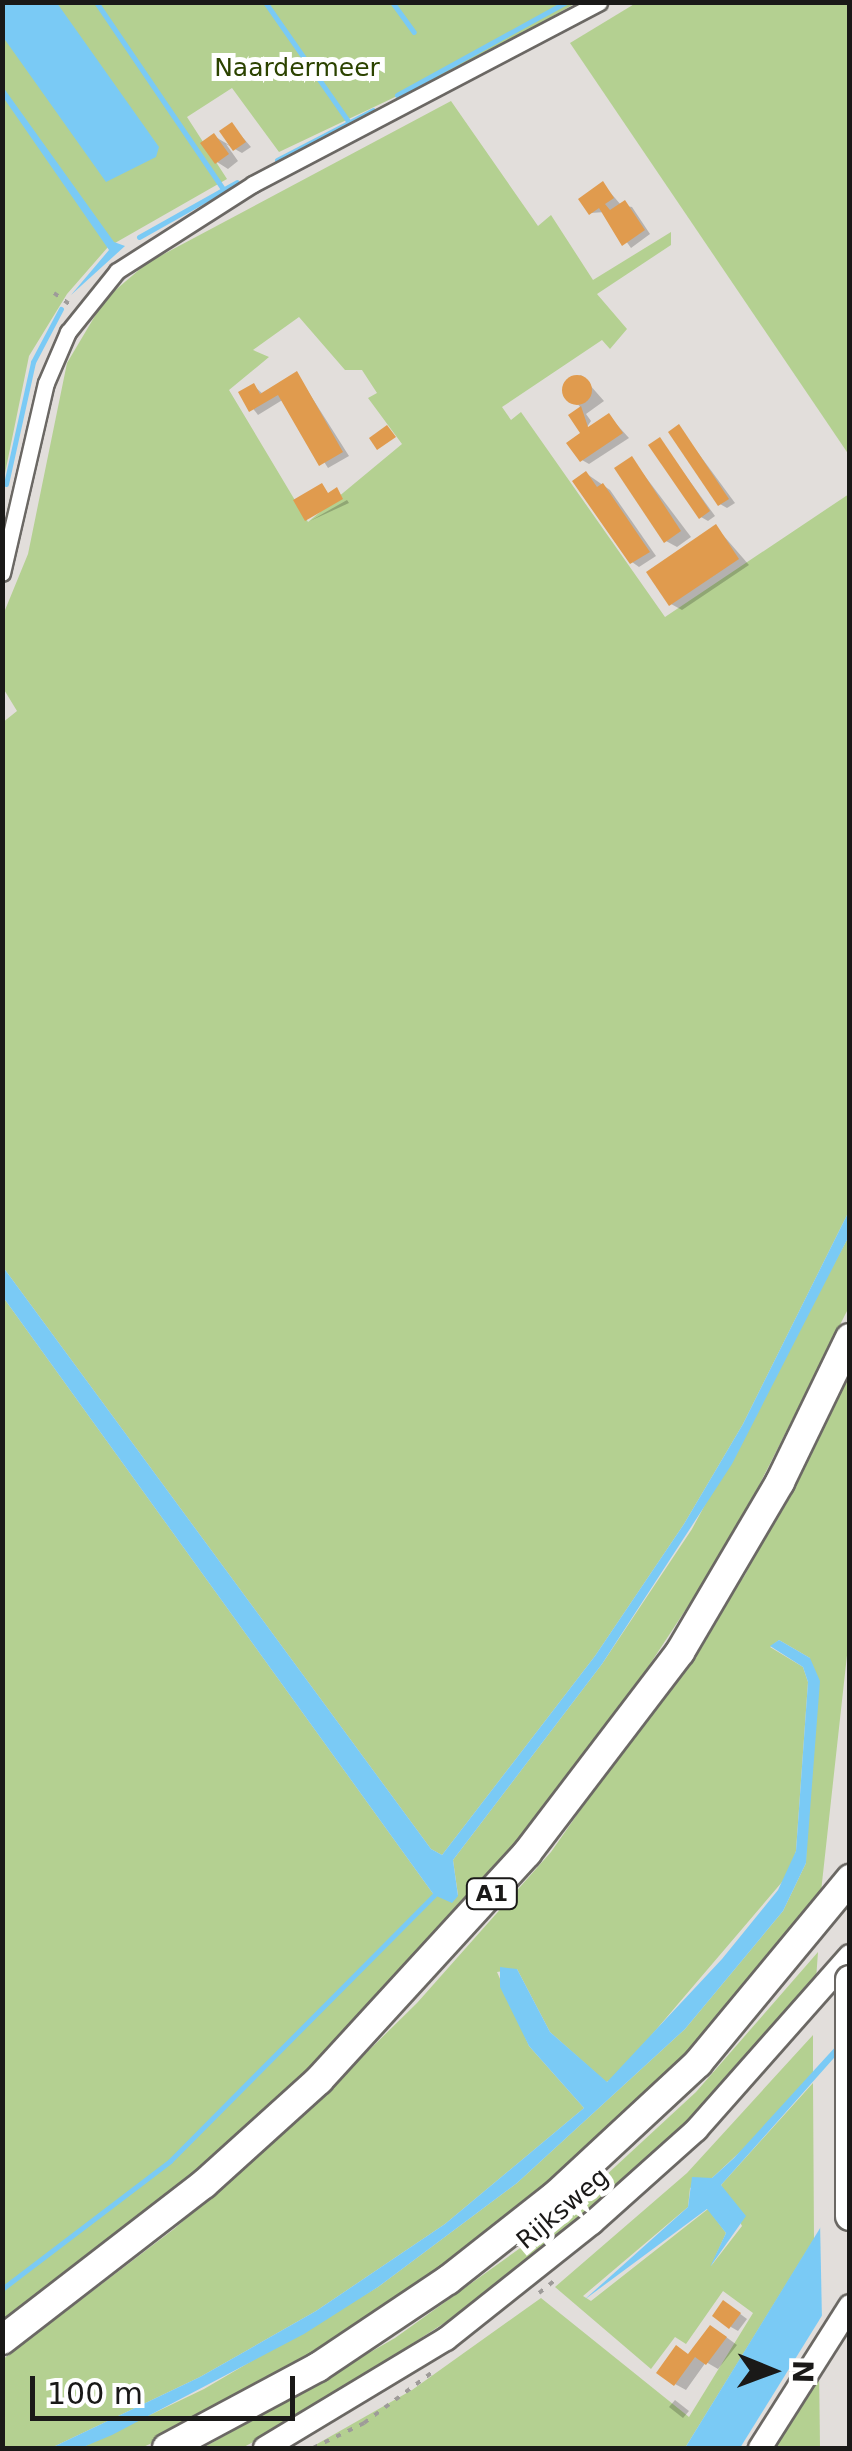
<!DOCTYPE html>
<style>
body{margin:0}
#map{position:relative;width:852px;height:2451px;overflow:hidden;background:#e2dedb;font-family:"DejaVu Sans",sans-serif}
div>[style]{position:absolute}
.green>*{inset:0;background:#b4d091}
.water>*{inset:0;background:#7acaf5}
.pier>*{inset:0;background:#e2dedb}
.shadow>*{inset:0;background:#0003}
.stream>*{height:5px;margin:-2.5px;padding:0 2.5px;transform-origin:2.5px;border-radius:2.5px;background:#7acaf5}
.building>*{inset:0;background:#e09b4e}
.round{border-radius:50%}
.path>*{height:4px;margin-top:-2px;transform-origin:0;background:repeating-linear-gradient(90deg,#9e9b99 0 5px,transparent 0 13px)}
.roads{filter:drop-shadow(2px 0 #6b6864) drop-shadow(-2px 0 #6b6864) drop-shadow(0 2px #6b6864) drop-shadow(0 -2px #6b6864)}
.street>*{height:15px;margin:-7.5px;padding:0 7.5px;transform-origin:7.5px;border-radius:7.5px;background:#fff}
.secondary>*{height:22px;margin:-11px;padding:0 11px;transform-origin:11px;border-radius:11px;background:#fff}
.highway>*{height:28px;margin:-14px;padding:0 14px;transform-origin:14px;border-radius:14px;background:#fff}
.bridges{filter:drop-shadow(2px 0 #6b6864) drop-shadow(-2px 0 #6b6864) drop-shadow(0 2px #6b6864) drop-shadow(0 -2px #6b6864)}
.highway-bridge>*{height:28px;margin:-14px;padding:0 14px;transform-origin:14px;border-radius:14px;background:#fff}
span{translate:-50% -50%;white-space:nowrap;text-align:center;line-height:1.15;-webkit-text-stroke:10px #fff;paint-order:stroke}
.shield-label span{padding:2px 8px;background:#fff;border:2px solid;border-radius:8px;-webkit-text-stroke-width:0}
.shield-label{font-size:22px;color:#1a1918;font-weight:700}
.park-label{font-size:25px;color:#2c4300}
.street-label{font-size:25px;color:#1a1918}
.frame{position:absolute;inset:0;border:5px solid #1a1918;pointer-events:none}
.north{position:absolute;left:722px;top:2321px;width:100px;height:100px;-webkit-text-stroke:8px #fff;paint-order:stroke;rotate:91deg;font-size:28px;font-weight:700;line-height:40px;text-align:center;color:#1a1918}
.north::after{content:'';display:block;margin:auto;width:35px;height:45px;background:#1a1918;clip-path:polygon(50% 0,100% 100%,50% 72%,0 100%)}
.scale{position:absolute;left:30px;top:2376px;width:265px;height:45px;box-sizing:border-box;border:5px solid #1a1918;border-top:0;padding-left:12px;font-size:30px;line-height:35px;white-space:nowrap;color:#1a1918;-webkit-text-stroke:8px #fff;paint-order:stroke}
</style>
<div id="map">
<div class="green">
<div style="clip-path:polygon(2px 3px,576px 3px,490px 52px,279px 152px,232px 88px,187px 117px,227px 179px,108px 247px,67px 294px,29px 356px,3px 483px)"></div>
<div style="clip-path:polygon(636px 3px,849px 3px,849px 455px,570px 43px)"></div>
<div style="clip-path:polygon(evenodd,451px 101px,538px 226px,551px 215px,593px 280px,671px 232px,671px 245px,597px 294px,627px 329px,610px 349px,602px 340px,502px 407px,511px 420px,521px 412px,665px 617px,849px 494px,849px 1211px,743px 1424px,684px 1524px,595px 1656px,442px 1855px,431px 1849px,3px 1267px,2px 723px,17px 711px,3px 688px,3px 615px,28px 554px,67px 363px,105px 299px,147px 263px,451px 101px,299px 317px,345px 370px,362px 370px,377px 393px,368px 398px,402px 444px,308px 522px,229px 390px,269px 357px,253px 350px,299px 317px)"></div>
<div style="clip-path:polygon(849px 1236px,849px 1307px,732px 1539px,610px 1725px,537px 1819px,466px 1905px,292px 2086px,191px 2177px,3px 2323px,3px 1297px,434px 1895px,458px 1895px,453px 1860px,602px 1664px,692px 1529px)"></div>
<div style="clip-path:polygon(849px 1375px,849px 1637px,820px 1901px,689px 2055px,494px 2234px,341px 2339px,190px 2426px,141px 2448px,81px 2448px,204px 2389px,378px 2287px,517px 2183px,685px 2029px,783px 1911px,806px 1863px,810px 1658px,779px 1640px,770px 1647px,803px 1667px,808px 1682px,796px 1851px,788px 1875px,614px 2079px,606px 2082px,550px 2032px,517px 1969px,497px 1972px,529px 2046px,584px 2108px,445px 2224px,316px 2311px,200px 2377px,51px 2448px,3px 2448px,2px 2360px,174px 2229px,295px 2123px,417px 2003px,551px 1852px,745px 1575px)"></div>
<div style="clip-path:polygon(818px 1952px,816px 1980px,734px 2075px,662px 2150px,503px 2285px,291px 2422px,242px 2448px,203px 2448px,395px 2338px,551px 2226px,696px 2092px)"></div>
<div style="clip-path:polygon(813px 2035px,813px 2074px,772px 2122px,712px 2178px,690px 2188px,688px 2207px,583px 2296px,591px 2301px,708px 2209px,726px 2233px,711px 2266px,742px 2226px,721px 2185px,813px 2083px,814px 2239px,685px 2448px,310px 2448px,412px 2390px,541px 2298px,689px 2417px,753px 2313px,723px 2291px,686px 2344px,675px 2337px,651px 2369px,555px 2287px,687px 2173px)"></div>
<div style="clip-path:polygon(819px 2365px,820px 2448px,768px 2448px)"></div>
</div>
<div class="water">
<div style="clip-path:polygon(2px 3px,57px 3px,159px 147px,156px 157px,106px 182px,3px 37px)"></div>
<div style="clip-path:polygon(3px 87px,114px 242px,125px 246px,71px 295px,109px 250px,3px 97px)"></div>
<div style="clip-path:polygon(849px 1211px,849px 1236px,732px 1464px,602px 1664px,453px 1860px,458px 1896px,452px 1903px,434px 1895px,3px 1297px,3px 1267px,431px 1849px,442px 1855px,595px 1656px,684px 1524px,743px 1424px)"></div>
<div style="clip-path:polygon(779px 1640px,810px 1658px,820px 1681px,806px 1863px,783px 1911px,685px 2029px,517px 2183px,378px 2287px,304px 2334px,112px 2435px,81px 2448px,51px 2448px,200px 2377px,316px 2311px,445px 2224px,584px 2108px,529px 2046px,500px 1987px,500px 1967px,517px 1969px,550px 2032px,607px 2082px,722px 1959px,778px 1890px,796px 1851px,808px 1682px,803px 1667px,770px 1646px)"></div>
<div style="clip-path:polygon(849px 2032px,849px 2041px,721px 2185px,746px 2216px,710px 2267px,726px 2233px,707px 2209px,584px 2300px,688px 2207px,692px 2177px,712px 2178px,734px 2158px)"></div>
<div style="clip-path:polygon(849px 2181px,849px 2272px,740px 2448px,685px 2448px)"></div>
</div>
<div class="pier">
<div style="clip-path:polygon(850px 2176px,850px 2281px,822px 2321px,820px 2220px)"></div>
</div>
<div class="shadow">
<div style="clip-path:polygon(232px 125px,251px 147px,242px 153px,226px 144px,238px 161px,228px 169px,217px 162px,214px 136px,234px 148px)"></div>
<div style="clip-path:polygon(603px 184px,621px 205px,632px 207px,650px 234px,631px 248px,605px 212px,591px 213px)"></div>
<div style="clip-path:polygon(297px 374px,349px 456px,328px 468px,284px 399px,258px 415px,241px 393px,254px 386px,264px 395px)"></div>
<div style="clip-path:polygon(581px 375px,604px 401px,586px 414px,591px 421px,583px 433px,581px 408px,563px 387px)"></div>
<div style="clip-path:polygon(609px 416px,629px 438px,589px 464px,582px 460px)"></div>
<div style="clip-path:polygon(679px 427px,735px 503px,727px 508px,720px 504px)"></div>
<div style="clip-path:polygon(660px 440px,715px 516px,708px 521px,701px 517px)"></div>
<div style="clip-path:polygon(632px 459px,691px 537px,677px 547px,666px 541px)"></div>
<div style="clip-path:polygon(587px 474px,610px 490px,656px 556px,639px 567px,632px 562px)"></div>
<div style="clip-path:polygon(347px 500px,349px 503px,310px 521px)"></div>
<div style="clip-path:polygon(716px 527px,749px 565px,682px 610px,671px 604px)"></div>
<div style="clip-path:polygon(731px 2307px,747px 2319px,738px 2331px,731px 2327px)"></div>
<div style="clip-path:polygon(722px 2334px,737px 2345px,718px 2369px,706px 2362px,686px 2390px,675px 2384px,690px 2356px)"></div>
<div style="clip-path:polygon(675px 2400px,689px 2411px,683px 2418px,669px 2407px)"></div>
</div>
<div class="stream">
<div style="left:96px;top:2px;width:227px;rotate:55.8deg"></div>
<div style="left:265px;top:2px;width:145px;rotate:55.1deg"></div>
<div style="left:392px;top:2px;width:37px;rotate:54deg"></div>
<div style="left:397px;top:95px;width:193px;rotate:-28.8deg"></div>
<div style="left:277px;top:160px;width:108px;rotate:-27.5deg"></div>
<div style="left:139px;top:237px;width:112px;rotate:-29.3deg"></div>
<div style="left:6px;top:484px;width:125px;rotate:-77.5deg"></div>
<div style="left:33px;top:362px;width:60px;rotate:-62.2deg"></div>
<div style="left:2px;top:2289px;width:211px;rotate:-37.3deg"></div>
<div style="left:170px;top:2161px;width:375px;rotate:-45.2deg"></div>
</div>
<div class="building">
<div style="clip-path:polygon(232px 122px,246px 142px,233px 151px,219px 131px)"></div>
<div style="clip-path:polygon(214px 133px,229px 154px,215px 164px,200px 143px)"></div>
<div style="clip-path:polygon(603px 181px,614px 198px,605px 204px,610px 210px,625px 200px,645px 230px,622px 246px,599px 208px,589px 215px,578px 199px)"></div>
<div style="clip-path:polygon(297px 371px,343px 452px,319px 466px,278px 395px,249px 412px,238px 392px,254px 383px,260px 394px)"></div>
<div class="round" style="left:562px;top:375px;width:30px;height:30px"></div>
<div style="clip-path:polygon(581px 406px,588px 427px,609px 413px,623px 433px,580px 462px,566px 443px,580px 433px,568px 415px)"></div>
<div style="clip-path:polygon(679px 424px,729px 499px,718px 506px,668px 432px)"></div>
<div style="clip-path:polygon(387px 425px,396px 437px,377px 450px,369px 438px)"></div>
<div style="clip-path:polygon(660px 437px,710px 511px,699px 519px,648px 445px)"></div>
<div style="clip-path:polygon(632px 456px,681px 531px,664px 543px,614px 468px)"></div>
<div style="clip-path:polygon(586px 471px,597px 487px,603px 483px,650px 552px,630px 564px,572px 481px)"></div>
<div style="clip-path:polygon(322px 483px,328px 493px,337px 487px,343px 499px,305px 521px,293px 500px)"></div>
<div style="clip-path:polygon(716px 524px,739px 559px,669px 606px,646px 572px)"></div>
<div style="clip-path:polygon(723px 2300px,741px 2313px,729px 2329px,712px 2316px)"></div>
<div style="clip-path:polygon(710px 2325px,727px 2337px,706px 2365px,695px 2357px,674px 2386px,656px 2373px,676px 2345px,688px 2354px)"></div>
</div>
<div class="path">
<div style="left:54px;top:293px;width:19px;rotate:36deg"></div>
<div style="left:539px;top:2293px;width:21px;rotate:-39deg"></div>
<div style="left:313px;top:2448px;width:57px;rotate:-26.1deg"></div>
<div style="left:364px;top:2423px;width:84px;rotate:-36.7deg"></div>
</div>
<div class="roads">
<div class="street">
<div style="left:2px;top:573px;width:195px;rotate:-77deg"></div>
<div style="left:46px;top:383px;width:56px;rotate:-66.7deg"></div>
<div style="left:68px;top:332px;width:78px;rotate:-51.2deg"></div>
<div style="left:117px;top:271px;width:161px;rotate:-32.6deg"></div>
<div style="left:253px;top:184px;width:391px;rotate:-27.7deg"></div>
</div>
<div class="secondary">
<div style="left:265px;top:2448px;width:211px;rotate:-31.1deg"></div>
<div style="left:446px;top:2339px;width:186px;rotate:-38.5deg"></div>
<div style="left:592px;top:2223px;width:140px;rotate:-41.8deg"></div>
<div style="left:696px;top:2130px;width:232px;rotate:-48.5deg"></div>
<div style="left:760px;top:2448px;width:168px;rotate:-57.6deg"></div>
</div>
<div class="highway">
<div style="left:2px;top:2340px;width:255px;rotate:-37.7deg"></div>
<div style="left:204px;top:2184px;width:155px;rotate:-42.1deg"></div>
<div style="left:319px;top:2080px;width:308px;rotate:-47.5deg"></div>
<div style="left:527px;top:1853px;width:253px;rotate:-52.7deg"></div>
<div style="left:680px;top:1652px;width:197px;rotate:-59.5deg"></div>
<div style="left:780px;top:1482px;width:160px;rotate:-64.1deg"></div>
<div style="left:167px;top:2448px;width:171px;rotate:-28.2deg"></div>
<div style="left:318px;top:2367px;width:156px;rotate:-33.8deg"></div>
<div style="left:448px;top:2280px;width:137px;rotate:-38.2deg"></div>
<div style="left:556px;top:2195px;width:194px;rotate:-42.9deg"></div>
<div style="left:698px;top:2063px;width:239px;rotate:-50.4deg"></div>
</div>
</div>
<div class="bridges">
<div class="highway-bridge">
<div style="left:850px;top:1980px;width:236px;rotate:90deg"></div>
</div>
</div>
<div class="shield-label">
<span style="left:492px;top:1894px">A1</span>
</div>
<div class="park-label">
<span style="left:297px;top:68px">Naardermeer</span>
</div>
<div class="street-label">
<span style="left:563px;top:2209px;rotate:-40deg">Rijksweg</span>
</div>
<div class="frame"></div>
<div class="north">N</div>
<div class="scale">100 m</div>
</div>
